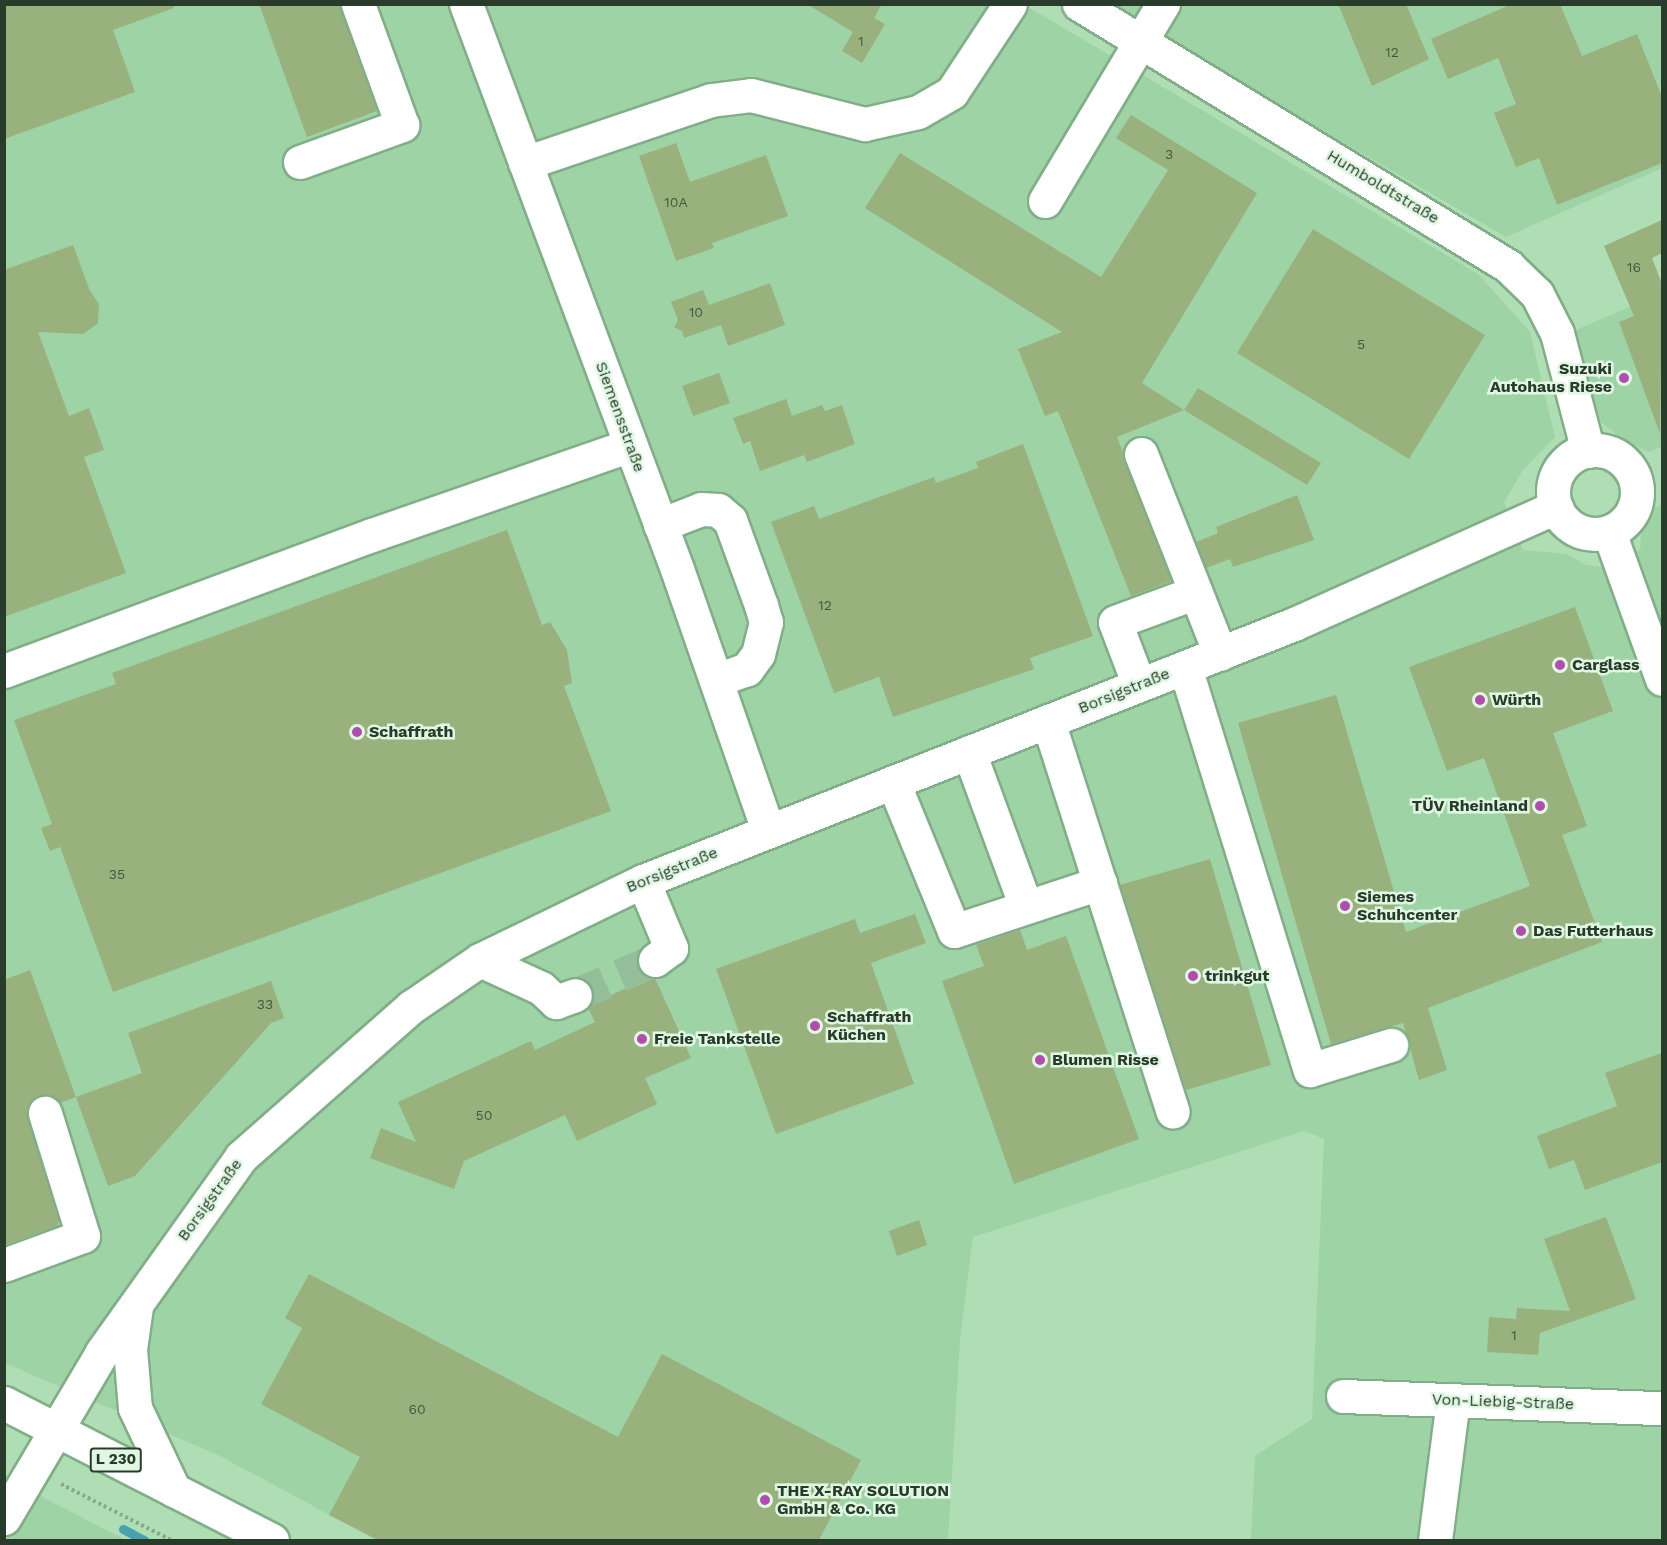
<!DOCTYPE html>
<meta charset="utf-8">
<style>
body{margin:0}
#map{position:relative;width:1667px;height:1545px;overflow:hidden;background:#afdeb4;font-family:"Work Sans",sans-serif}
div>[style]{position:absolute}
.built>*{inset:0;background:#9ed3a5}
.stream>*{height:9px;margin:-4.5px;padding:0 4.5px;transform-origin:4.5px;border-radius:4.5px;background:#45a3b0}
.building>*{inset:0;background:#99b17d}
.minor-tunnel>*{height:33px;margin-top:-16.5px;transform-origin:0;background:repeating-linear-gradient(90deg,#94be99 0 33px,transparent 0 49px)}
.path>*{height:4px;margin-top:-2px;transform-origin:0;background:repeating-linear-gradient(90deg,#85ab89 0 3px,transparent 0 6px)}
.roads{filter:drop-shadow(2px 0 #80ae86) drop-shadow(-2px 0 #80ae86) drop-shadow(0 2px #80ae86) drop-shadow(0 -2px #80ae86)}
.minor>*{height:33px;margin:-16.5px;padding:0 16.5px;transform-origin:16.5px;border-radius:16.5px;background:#fff}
.minor>.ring{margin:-16.5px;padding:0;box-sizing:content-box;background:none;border:33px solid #fff;border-radius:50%}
.major>*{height:33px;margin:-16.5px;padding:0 16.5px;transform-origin:16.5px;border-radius:16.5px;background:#fff}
.dots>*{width:16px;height:16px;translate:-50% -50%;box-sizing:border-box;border:3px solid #e0f8e3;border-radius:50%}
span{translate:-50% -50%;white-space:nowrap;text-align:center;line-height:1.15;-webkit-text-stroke:5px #e0f8e3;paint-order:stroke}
.number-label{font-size:14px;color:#455940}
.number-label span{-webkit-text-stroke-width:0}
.shield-label span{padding:2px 4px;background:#e0f8e3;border:2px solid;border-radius:4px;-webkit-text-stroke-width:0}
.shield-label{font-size:15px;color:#293c2b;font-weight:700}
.street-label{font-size:16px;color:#293c2b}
.poi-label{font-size:16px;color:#293c2b;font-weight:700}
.right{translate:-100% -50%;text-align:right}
.left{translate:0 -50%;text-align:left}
.frame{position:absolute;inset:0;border:6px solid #293c2b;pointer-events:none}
</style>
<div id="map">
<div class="built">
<div style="clip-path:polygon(5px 5px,1025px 5px,1478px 274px,1530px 332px,1555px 437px,1523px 470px,1504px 502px,1523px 550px,1567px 554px,1586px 565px,1601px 567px,1640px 550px,1641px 534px,1652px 509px,1662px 505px,1662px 1540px,1251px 1540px,1255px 1456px,1312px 1419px,1324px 1139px,1304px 1131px,973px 1237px,960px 1340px,948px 1540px,376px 1540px,220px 1456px,5px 1363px)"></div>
<div style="clip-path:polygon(1106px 5px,1662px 5px,1662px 168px,1506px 237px)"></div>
<div style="clip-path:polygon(1662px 293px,1662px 447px,1648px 452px,1622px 439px,1601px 422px,1569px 333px)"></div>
<div style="clip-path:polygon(5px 1478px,126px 1540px,5px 1540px)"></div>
</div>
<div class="stream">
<div style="left:123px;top:1529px;width:24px;rotate:28deg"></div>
</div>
<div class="building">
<div style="clip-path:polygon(4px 4px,173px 4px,174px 8px,113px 30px,135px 92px,4px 139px)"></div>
<div style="clip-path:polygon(259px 4px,340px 4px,377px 111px,307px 137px)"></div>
<div style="clip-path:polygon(807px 4px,882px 4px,874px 18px,885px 24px,862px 63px,842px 51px,853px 32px)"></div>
<div style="clip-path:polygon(1338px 4px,1406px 4px,1429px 59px,1372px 86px)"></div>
<div style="clip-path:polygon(1512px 4px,1560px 4px,1582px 56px,1637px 34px,1662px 97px,1662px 163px,1557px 205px,1539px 158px,1516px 167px,1494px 113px,1516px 104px,1498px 58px,1448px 79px,1431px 39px)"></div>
<div style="clip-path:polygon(1131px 115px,1257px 193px,1142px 383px,1184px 410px,1198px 388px,1321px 463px,1307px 485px,1184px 410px,1117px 437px,1171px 581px,1131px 596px,1058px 411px,1045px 416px,1018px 349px,1062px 332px,865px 208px,900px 153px,1101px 277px,1168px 170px,1116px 138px)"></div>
<div style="clip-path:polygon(676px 143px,690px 182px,766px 155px,788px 216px,712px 243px,714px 248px,676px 261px,639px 156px)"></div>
<div style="clip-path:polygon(1662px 220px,1662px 253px,1652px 258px,1662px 284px,1660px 434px,1619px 322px,1634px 316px,1604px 246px)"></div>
<div style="clip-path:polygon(1313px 229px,1485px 335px,1409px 459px,1237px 353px)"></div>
<div style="clip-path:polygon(73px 245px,90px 291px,99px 304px,98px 323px,83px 334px,38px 332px,69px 416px,89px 408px,104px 450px,84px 457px,126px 573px,4px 617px,4px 270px)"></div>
<div style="clip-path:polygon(770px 283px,785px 325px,728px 346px,721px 325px,684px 338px,682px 331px,674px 327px,678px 320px,671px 302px,703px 290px,709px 305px)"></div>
<div style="clip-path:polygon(719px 373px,730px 403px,693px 416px,682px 386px)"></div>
<div style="clip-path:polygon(786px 399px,792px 416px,822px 405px,825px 411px,842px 405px,855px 444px,807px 462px,804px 455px,760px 471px,750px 441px,743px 444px,733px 418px)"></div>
<div style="clip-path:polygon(1023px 444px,1093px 636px,1030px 658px,1034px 669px,893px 717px,879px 677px,834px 693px,771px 522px,814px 506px,819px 519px,934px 477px,936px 483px,978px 468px,976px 462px)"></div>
<div style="clip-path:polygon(1297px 495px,1314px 540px,1233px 567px,1230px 559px,1206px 568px,1196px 542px,1218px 533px,1216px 527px)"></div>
<div style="clip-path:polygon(507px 530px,542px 625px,550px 622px,567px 650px,572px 683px,564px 686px,611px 811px,113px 992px,60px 847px,50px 851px,41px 828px,52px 824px,14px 720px,116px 684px,112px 673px)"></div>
<div style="clip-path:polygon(1575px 607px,1613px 711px,1553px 733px,1587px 826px,1562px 835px,1602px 942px,1428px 1008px,1447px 1070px,1419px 1080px,1403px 1023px,1331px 1044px,1238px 723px,1336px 695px,1406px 932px,1530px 886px,1484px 758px,1447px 771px,1409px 667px)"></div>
<div style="clip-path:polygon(1210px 859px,1271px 1065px,1186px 1090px,1120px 885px)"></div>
<div style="clip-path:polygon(915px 914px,926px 943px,871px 963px,914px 1084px,776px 1134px,716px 969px,855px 919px,860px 933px)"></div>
<div style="clip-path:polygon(1020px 930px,1027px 950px,1066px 936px,1139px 1139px,1014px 1184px,942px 981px,984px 966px,976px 945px)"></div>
<div style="clip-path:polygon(30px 970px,76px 1097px,60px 1103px,50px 1095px,40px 1095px,27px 1108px,59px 1221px,57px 1226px,4px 1245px,4px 980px)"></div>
<div style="clip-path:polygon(649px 978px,655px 978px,691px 1058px,645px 1078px,657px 1104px,577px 1141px,565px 1115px,464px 1161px,454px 1189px,370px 1158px,381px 1128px,416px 1142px,398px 1102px,531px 1041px,535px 1050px,595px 1022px,588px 1008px,591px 1004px)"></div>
<div style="clip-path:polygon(271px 981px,284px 1018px,271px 1023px,135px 1176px,108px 1186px,76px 1097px,142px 1073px,128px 1033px)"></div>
<div style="clip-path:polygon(1662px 1053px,1662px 1162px,1585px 1190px,1574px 1160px,1549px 1169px,1537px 1136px,1617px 1106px,1605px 1073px)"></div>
<div style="clip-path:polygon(1606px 1217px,1636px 1299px,1540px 1333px,1538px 1355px,1487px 1352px,1489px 1317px,1516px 1319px,1517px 1308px,1570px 1311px,1544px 1239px)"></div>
<div style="clip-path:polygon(919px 1220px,927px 1245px,897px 1256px,889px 1231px)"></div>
<div style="clip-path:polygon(309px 1274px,618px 1437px,662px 1354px,861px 1460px,819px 1540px,378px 1540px,329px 1515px,360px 1457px,261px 1404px,302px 1328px,285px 1318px)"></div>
</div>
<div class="minor-tunnel">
<div style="left:575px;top:995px;width:87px;rotate:-23.6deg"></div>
</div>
<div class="path">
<div style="left:61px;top:1484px;width:123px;rotate:27deg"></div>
</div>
<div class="roads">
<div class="minor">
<div style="left:466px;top:4px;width:603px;rotate:69.52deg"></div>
<div style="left:677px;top:569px;width:277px;rotate:70.8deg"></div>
<div style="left:1079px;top:4px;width:503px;rotate:31.41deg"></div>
<div style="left:1508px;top:266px;width:40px;rotate:44deg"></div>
<div style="left:1537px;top:294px;width:44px;rotate:62.9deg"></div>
<div style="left:1557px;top:333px;width:122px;rotate:75.3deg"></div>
<div style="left:300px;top:162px;width:109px;rotate:-19.9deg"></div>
<div style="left:402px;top:125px;width:129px;rotate:-110deg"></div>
<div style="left:525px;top:163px;width:196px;rotate:-18.7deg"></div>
<div style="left:711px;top:100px;width:40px;rotate:-7.1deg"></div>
<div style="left:751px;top:95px;width:118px;rotate:14.3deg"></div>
<div style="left:865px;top:124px;width:54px;rotate:-12.8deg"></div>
<div style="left:918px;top:112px;width:39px;rotate:-30deg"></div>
<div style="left:952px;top:92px;width:105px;rotate:-56.6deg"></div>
<div style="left:1045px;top:201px;width:230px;rotate:-59.1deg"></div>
<div class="ring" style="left:1553px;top:450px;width:51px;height:51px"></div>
<div style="left:1141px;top:454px;width:215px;rotate:68.4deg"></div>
<div style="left:660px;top:525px;width:44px;rotate:-21.3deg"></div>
<div style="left:701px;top:509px;width:17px;rotate:3deg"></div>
<div style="left:718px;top:510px;width:16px;rotate:40deg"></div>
<div style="left:730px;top:520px;width:90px;rotate:70deg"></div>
<div style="left:761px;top:605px;width:18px;rotate:74deg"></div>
<div style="left:766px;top:622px;width:33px;rotate:104deg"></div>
<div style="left:758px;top:654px;width:19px;rotate:126deg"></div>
<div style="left:747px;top:669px;width:33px;rotate:160deg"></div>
<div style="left:1609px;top:532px;width:156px;rotate:70.2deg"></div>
<div style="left:1185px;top:667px;width:422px;rotate:72.8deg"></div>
<div style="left:1310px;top:1070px;width:85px;rotate:-17.2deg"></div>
<div style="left:4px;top:671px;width:392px;rotate:-20.3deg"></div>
<div style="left:372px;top:535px;width:273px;rotate:-19.2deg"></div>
<div style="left:1139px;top:685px;width:67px;rotate:-110.9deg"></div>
<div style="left:1115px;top:622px;width:86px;rotate:-20.3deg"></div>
<div style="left:1048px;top:721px;width:410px;rotate:72.3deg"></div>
<div style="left:969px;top:752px;width:165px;rotate:69.8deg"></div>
<div style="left:893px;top:782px;width:161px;rotate:67.7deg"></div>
<div style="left:954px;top:931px;width:154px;rotate:-18.2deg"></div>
<div style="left:643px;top:881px;width:73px;rotate:67.3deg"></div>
<div style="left:671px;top:948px;width:20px;rotate:143deg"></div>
<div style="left:480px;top:960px;width:67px;rotate:24.7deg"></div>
<div style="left:541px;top:988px;width:21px;rotate:43deg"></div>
<div style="left:556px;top:1002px;width:20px;rotate:-20deg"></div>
<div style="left:4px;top:1265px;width:84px;rotate:-20.2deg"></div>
<div style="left:83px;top:1236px;width:129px;rotate:-107.2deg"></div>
<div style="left:136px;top:1307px;width:42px;rotate:98.1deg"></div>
<div style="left:130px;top:1349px;width:59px;rotate:85.2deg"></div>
<div style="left:135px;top:1408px;width:91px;rotate:64.6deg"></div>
<div style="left:1343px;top:1396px;width:319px;rotate:2.2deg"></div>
<div style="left:4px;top:1518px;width:193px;rotate:-59.4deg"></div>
<div style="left:102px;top:1352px;width:239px;rotate:-54.5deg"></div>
<div style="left:241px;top:1157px;width:227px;rotate:-41.4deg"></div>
<div style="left:411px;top:1007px;width:83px;rotate:-34.3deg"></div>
<div style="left:480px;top:960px;width:181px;rotate:-25.9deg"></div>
<div style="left:643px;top:881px;width:700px;rotate:-21.54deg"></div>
<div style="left:1294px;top:624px;width:287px;rotate:-24.1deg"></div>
<div style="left:1435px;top:1540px;width:141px;rotate:-82.7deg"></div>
</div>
<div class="major">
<div style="left:4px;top:1403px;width:301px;rotate:27.1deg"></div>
</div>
</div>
<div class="dots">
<div style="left:1624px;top:378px;background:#b24cb0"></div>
<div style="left:1560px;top:665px;background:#b24cb0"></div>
<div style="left:1480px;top:700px;background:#b24cb0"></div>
<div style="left:357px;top:732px;background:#b24cb0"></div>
<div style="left:1540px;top:806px;background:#b24cb0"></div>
<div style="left:1345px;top:906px;background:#b24cb0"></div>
<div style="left:1521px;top:931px;background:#b24cb0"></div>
<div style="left:1193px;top:976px;background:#b24cb0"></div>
<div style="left:815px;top:1026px;background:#b24cb0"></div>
<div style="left:642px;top:1039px;background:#b24cb0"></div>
<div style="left:1040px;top:1060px;background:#b24cb0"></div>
<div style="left:765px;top:1500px;background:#b24cb0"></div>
</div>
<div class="number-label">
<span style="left:861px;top:41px">1</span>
<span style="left:1392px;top:52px">12</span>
<span style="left:1169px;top:154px">3</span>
<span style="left:676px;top:202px">10A</span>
<span style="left:1634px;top:267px">16</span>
<span style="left:696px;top:312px">10</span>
<span style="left:1361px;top:344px">5</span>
<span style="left:825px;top:605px">12</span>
<span style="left:117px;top:874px">35</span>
<span style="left:265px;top:1004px">33</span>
<span style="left:484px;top:1115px">50</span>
<span style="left:1514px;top:1335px">1</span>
<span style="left:417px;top:1409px">60</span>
</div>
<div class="shield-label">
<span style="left:116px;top:1460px">L 230</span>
</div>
<div class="street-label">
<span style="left:1383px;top:187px;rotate:31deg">Humboldtstraße</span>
<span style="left:620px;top:417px;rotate:70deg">Siemensstraße</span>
<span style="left:1124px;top:691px;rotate:-22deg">Borsigstraße</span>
<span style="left:672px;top:870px;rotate:-22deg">Borsigstraße</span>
<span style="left:210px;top:1200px;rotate:-54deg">Borsigstraße</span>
<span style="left:1503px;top:1402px;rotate:2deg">Von-Liebig-Straße</span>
</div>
<div class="poi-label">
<span class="right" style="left:1612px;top:378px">Suzuki<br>Autohaus Riese</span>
<span class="left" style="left:1572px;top:665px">Carglass</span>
<span class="left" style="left:1492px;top:700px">Würth</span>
<span class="left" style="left:369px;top:732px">Schaffrath</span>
<span class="right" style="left:1528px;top:806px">TÜV Rheinland</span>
<span class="left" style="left:1357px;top:906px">Siemes<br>Schuhcenter</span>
<span class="left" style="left:1533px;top:931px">Das Futterhaus</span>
<span class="left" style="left:1205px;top:976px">trinkgut</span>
<span class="left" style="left:827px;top:1026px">Schaffrath<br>Küchen</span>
<span class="left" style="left:654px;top:1039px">Freie Tankstelle</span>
<span class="left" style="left:1052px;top:1060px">Blumen Risse</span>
<span class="left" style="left:777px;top:1500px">THE X-RAY SOLUTION<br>GmbH &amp; Co. KG</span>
</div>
<div class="frame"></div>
</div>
